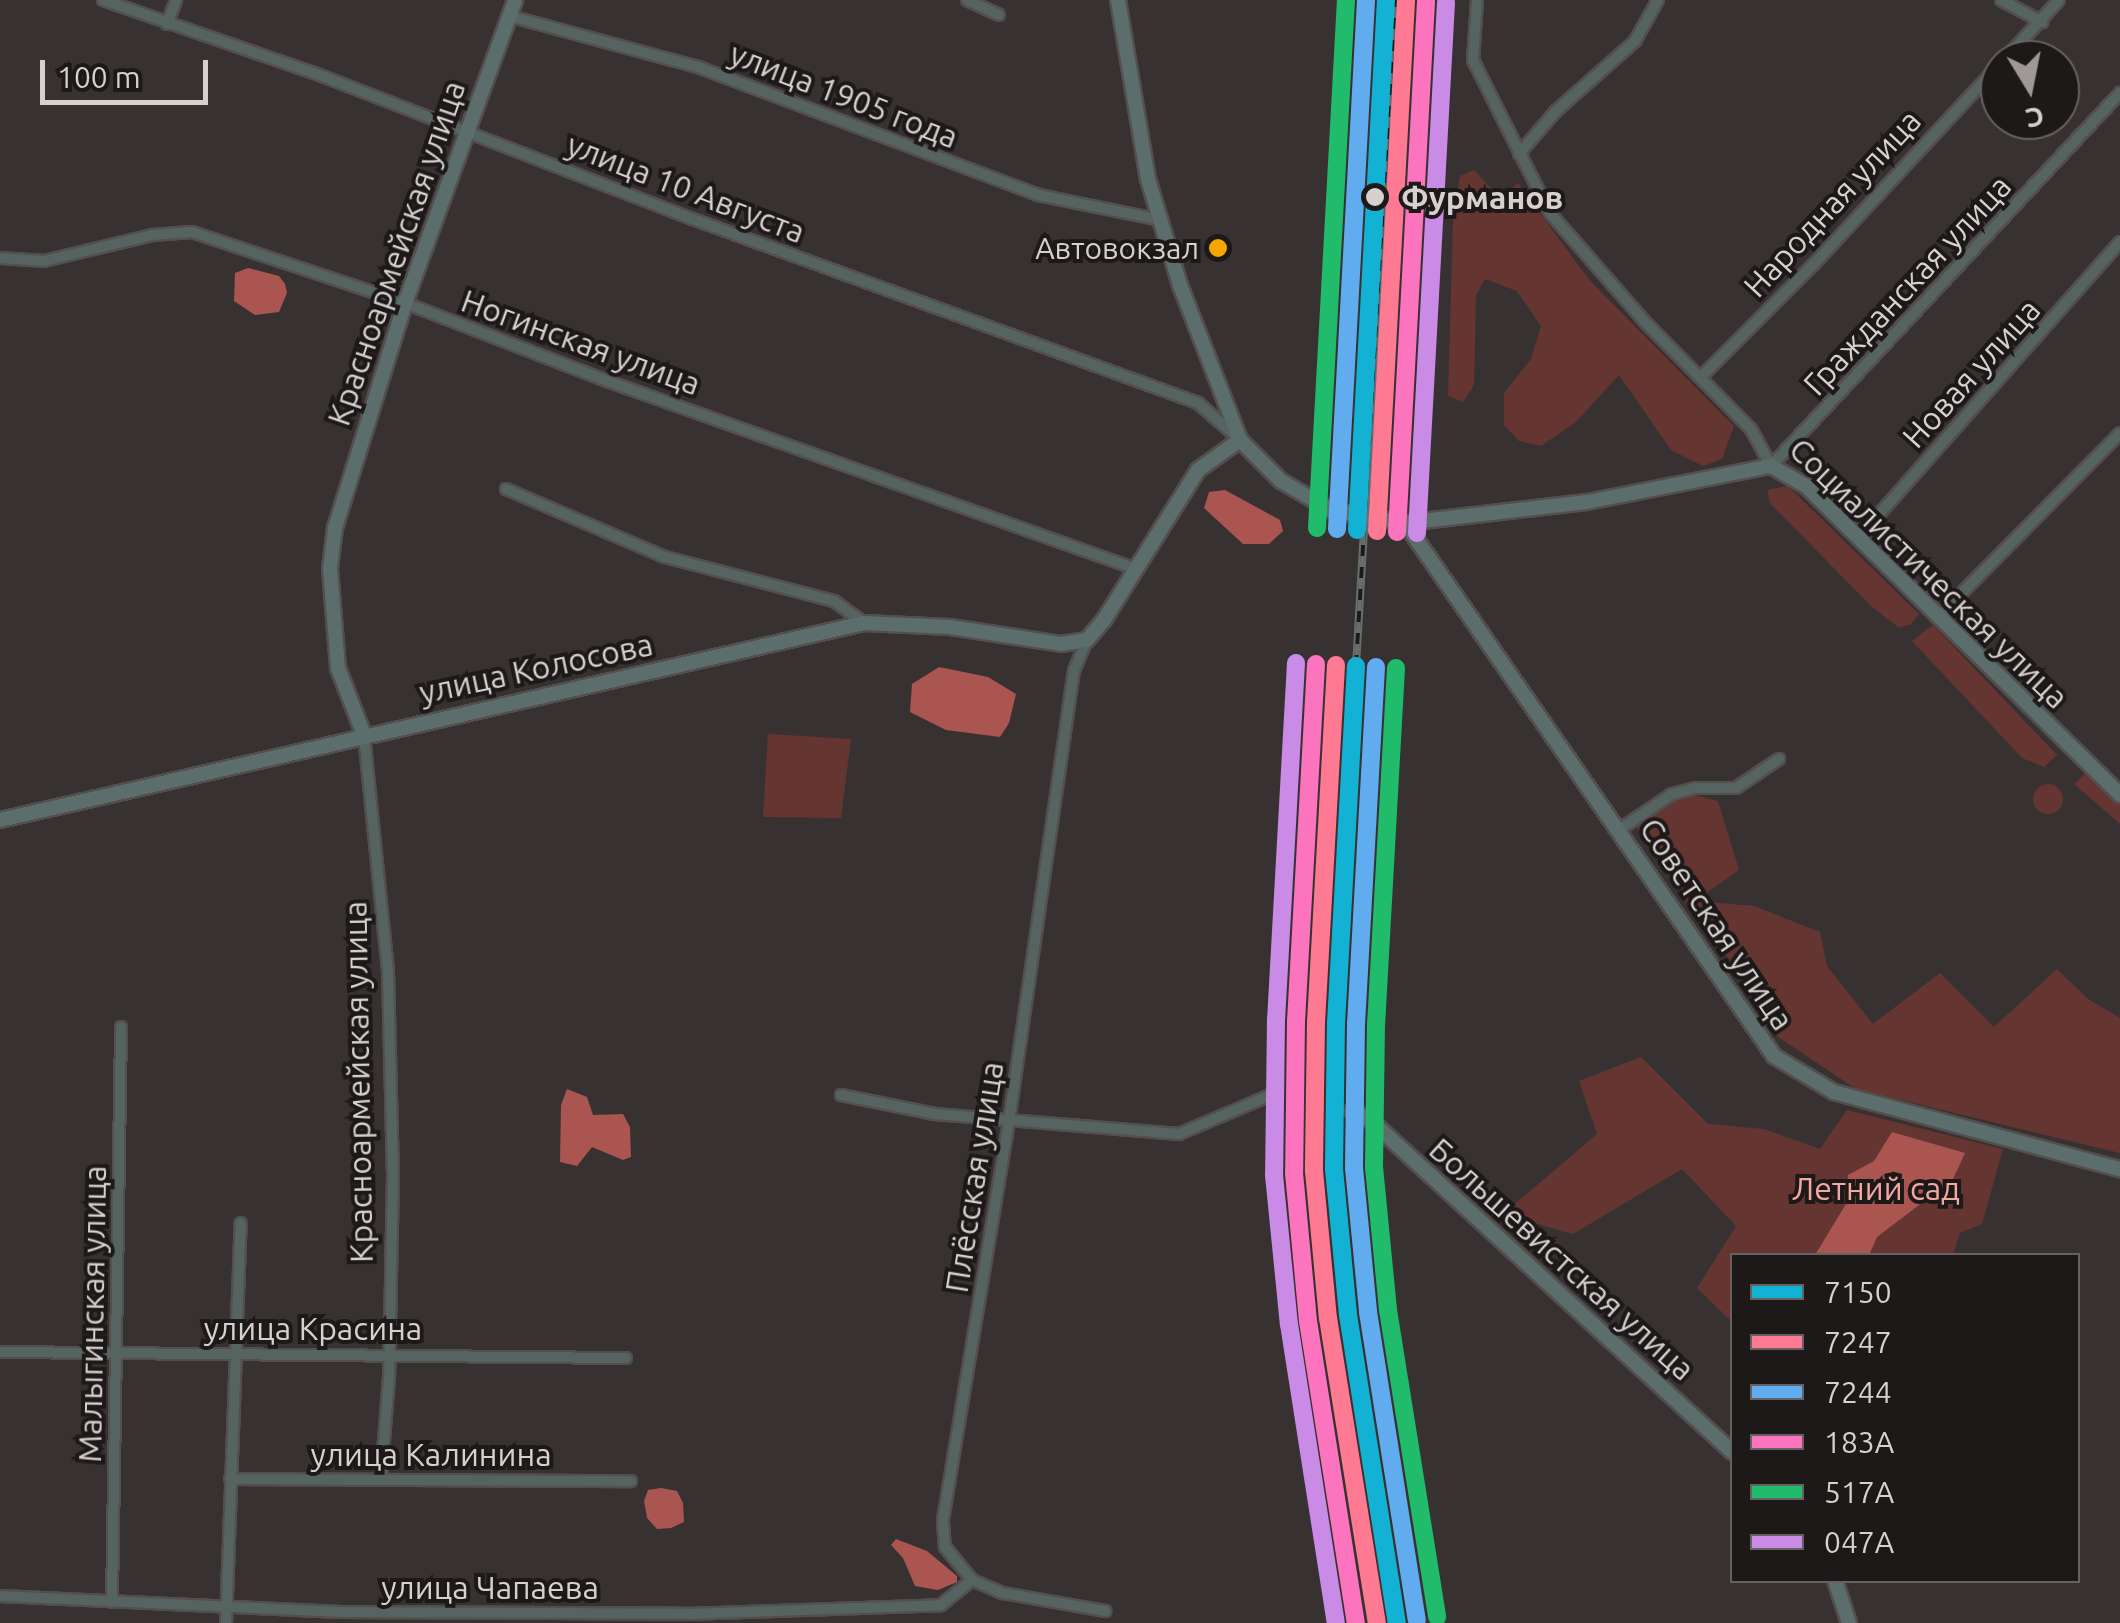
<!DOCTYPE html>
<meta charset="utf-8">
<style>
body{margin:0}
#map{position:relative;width:2120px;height:1623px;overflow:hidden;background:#373231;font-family:Ubuntu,sans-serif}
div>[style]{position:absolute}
.green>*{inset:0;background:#653532}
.round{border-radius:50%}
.water>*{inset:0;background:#ab5550}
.roads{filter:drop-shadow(2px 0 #534f4e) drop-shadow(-2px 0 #534f4e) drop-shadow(0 2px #534f4e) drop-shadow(0 -2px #534f4e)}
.street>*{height:10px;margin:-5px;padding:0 5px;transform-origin:5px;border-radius:5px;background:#566461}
.secondary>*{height:14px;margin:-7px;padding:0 7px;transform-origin:7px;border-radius:7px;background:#5c6e6c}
.rail>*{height:8px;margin-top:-4px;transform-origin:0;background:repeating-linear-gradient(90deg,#1d1919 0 11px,#686e6c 0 22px);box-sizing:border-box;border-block:2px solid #686e6c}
.rail-1>*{height:18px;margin:-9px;padding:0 9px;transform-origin:9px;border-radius:9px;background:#13b2d5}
.rail-2>*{height:18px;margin:-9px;padding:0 9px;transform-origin:9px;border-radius:9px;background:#fe7a93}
.rail-3>*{height:18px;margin:-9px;padding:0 9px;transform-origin:9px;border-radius:9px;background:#60acee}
.rail-4>*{height:18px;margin:-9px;padding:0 9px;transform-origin:9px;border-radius:9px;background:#fc73be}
.rail-5>*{height:18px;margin:-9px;padding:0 9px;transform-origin:9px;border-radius:9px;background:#20bc6c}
.rail-6>*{height:18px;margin:-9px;padding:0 9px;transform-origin:9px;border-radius:9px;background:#ca8be6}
.dots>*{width:28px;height:28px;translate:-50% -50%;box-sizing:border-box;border:5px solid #1d1919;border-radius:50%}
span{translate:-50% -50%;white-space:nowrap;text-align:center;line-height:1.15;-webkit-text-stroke:8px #1d1919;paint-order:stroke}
.bus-label{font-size:30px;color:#d6d0cf}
.right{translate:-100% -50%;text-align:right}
.street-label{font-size:32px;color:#d6d0cf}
.stop-label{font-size:32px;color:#d6d0cf;font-weight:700}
.left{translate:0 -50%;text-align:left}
.park-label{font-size:32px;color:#f4a7a1}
.legend{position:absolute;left:1730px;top:1253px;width:350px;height:330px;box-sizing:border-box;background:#1d1919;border:2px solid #676262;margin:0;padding:12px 18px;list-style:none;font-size:30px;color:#d6d0cf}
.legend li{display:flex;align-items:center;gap:20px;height:50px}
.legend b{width:50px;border:2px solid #676262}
.north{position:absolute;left:1980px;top:40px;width:100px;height:100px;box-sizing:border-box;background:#1d1919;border:2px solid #676262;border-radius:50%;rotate:170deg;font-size:28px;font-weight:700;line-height:40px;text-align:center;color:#d6d0cf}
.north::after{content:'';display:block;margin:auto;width:35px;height:45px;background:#9e9998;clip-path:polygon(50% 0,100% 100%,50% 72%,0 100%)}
.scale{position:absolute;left:40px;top:60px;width:168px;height:45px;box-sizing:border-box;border:5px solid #d6d0cf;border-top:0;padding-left:12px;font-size:30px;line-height:35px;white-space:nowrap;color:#d6d0cf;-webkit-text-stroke:8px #1d1919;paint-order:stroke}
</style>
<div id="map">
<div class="green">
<div style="clip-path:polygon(1474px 170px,1500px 198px,1518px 183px,1590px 281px,1734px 426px,1722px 459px,1703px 466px,1671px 450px,1619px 375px,1576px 422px,1541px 446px,1519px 441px,1504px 425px,1504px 393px,1531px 359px,1541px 326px,1517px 291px,1485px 279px,1476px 296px,1474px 385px,1463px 402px,1448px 396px,1453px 219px,1460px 176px)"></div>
<div style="clip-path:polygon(1788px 486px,1919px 614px,1910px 625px,1898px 627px,1871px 606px,1769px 502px,1768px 490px)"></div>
<div style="clip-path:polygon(1933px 625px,2057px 755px,2044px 767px,2022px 758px,1912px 641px)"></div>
<div style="clip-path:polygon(768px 734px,851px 739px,841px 818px,763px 817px)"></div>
<div style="clip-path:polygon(2087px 772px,2120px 804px,2120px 824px,2074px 784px)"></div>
<div class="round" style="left:2033px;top:784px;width:30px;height:30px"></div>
<div style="clip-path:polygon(1691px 794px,1718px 801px,1739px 870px,1695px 901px,1754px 906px,1820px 932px,1827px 966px,1873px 1024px,1940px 973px,1994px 1027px,2057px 969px,2088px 999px,2120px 1018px,2120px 1153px,1856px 1089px,1774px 1034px,1694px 902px,1688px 905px,1635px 825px,1667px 803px)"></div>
<div style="clip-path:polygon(1641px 1057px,1708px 1124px,1764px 1129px,1820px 1149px,1847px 1110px,2003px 1149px,1982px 1224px,1960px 1233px,1953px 1255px,1732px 1256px,1732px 1322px,1697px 1288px,1736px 1226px,1682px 1169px,1573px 1234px,1503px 1214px,1597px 1134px,1579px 1081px)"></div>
</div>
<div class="water">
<div style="clip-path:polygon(248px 268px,279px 276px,285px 284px,287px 293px,279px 312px,255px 315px,234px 301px,235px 273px)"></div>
<div style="clip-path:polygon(1225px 490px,1280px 520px,1283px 531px,1269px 544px,1243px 544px,1204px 508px,1209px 492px)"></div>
<div style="clip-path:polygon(939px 667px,988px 677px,1016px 694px,1009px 723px,1000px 737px,946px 730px,910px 712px,912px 684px)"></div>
<div style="clip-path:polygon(567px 1089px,587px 1097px,593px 1115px,623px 1114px,630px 1127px,631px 1157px,623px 1160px,592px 1147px,577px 1166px,560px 1162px,561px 1105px)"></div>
<div style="clip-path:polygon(1892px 1132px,1965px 1153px,1953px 1179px,1877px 1237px,1869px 1255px,1815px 1255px,1846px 1204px,1848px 1175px,1874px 1161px)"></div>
<div style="clip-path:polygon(661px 1488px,677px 1491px,683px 1503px,684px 1522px,671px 1528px,657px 1529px,647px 1518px,644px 1501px,648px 1490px)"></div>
<div style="clip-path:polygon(896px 1539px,927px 1551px,957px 1576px,957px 1582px,938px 1590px,915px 1586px,903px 1558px,891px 1545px)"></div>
</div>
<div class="roads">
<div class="street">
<div style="left:103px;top:0;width:223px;rotate:19.1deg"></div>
<div style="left:314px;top:73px;width:403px;rotate:21.1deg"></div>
<div style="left:690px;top:218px;width:541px;rotate:20.01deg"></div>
<div style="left:1198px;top:403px;width:52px;rotate:41.1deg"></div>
<div style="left:967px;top:0;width:35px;rotate:25deg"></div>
<div style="left:1477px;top:0;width:60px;rotate:93.8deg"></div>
<div style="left:1473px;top:60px;width:171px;rotate:63.3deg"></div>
<div style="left:1550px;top:213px;width:147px;rotate:48.9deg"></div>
<div style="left:1647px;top:324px;width:148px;rotate:45.3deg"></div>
<div style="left:1751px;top:429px;width:42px;rotate:61.6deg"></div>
<div style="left:1771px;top:466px;width:511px;rotate:-46.9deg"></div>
<div style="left:2001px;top:0;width:47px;rotate:28.2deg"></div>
<div style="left:509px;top:16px;width:196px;rotate:15.1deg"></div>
<div style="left:698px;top:67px;width:363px;rotate:20.6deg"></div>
<div style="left:1038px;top:195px;width:126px;rotate:11.5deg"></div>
<div style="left:167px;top:24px;width:26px;rotate:-69deg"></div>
<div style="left:2004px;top:60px;width:81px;rotate:-47.5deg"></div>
<div style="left:1519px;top:154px;width:57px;rotate:-49.3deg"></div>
<div style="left:1556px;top:111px;width:106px;rotate:-41.5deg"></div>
<div style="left:1635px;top:41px;width:47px;rotate:-60.7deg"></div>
<div style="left:0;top:258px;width:44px;rotate:3.9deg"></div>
<div style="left:44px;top:261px;width:111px;rotate:-13.5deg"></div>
<div style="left:152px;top:235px;width:40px;rotate:-4.3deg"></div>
<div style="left:192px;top:232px;width:225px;rotate:18.4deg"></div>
<div style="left:405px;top:303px;width:220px;rotate:21.1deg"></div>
<div style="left:610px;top:382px;width:558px;rotate:19.57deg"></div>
<div style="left:1701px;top:377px;width:160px;rotate:-45deg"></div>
<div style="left:1814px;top:264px;width:273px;rotate:-47.1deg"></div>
<div style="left:506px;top:489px;width:173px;rotate:23.2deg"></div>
<div style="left:665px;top:557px;width:175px;rotate:14.6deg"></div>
<div style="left:834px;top:601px;width:37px;rotate:36deg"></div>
<div style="left:1859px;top:537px;width:394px;rotate:-48.5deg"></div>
<div style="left:1937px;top:618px;width:260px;rotate:-45.3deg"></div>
<div style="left:1087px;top:640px;width:33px;rotate:113deg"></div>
<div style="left:1074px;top:670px;width:456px;rotate:98.2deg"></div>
<div style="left:1009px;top:1121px;width:405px;rotate:99.4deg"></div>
<div style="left:943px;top:1521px;width:26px;rotate:86deg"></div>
<div style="left:945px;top:1547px;width:43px;rotate:50.7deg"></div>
<div style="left:972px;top:1580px;width:34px;rotate:23deg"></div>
<div style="left:1003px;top:1593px;width:104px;rotate:10deg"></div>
<div style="left:364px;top:735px;width:238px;rotate:84.2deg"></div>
<div style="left:388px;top:972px;width:203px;rotate:88.6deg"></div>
<div style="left:393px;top:1175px;width:202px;rotate:91.1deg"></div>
<div style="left:389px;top:1377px;width:101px;rotate:94.5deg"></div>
<div style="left:1619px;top:830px;width:64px;rotate:-34.2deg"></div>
<div style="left:1672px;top:794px;width:25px;rotate:-14deg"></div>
<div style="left:1696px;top:788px;width:40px"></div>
<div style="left:1736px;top:788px;width:52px;rotate:-34deg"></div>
<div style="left:841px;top:1095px;width:96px;rotate:11.4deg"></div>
<div style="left:935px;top:1114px;width:245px;rotate:4.7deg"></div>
<div style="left:1179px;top:1134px;width:100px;rotate:-23deg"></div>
<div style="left:0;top:1352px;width:626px;rotate:0.55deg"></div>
<div style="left:230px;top:1479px;width:401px;rotate:0.3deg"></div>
<div style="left:0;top:1596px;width:341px;rotate:2.7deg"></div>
<div style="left:341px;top:1612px;width:347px;rotate:0.3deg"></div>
<div style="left:688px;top:1614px;width:253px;rotate:-2deg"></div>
<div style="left:941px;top:1605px;width:40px;rotate:-39deg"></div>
<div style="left:112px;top:1602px;width:575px;rotate:-89.1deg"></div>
<div style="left:226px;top:1623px;width:400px;rotate:-87.9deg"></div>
</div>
<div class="secondary">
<div style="left:1118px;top:0;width:181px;rotate:80.5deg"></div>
<div style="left:1148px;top:179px;width:111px;rotate:73.2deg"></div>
<div style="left:1180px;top:285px;width:166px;rotate:68.8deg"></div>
<div style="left:1240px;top:440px;width:58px;rotate:45deg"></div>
<div style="left:1281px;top:481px;width:58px;rotate:30.1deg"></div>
<div style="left:1331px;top:510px;width:75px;rotate:10deg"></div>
<div style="left:1405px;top:523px;width:183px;rotate:-6.6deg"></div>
<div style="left:1587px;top:502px;width:187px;rotate:-11.1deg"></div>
<div style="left:1771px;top:466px;width:40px;rotate:29.7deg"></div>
<div style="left:1806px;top:486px;width:441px;rotate:44.5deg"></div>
<div style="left:1405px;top:523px;width:648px;rotate:55.3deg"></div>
<div style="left:1774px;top:1056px;width:70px;rotate:31deg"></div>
<div style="left:1834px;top:1092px;width:296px;rotate:15.1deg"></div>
<div style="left:364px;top:735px;width:72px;rotate:-111.2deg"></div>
<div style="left:338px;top:668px;width:100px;rotate:-94.6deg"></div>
<div style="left:330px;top:568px;width:40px;rotate:-82.9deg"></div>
<div style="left:335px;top:528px;width:236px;rotate:-72.7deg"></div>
<div style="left:405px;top:303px;width:322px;rotate:-70deg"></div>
<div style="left:0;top:820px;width:886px;rotate:-12.84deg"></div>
<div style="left:864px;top:623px;width:86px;rotate:2.7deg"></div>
<div style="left:950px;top:627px;width:112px;rotate:8.7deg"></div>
<div style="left:1061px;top:644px;width:26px;rotate:-9deg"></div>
<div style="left:1087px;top:640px;width:26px;rotate:-50deg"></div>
<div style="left:1104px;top:620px;width:177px;rotate:-57.9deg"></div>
<div style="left:1198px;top:470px;width:52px;rotate:-35.5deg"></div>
<div style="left:1352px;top:1111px;width:19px;rotate:25deg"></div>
<div style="left:1369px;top:1119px;width:493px;rotate:42.5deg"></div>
<div style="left:1835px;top:1580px;width:45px;rotate:72deg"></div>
</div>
</div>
<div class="rail">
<div style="left:1356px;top:666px;width:667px;rotate:-86.65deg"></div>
</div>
<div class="rail-1">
<div style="left:1357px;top:530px;width:531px;rotate:-86.87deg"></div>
<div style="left:1356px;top:666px;width:357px;rotate:93.2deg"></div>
<div style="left:1336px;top:1022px;width:147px;rotate:90.8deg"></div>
<div style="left:1334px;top:1169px;width:147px;rotate:84.5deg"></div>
<div style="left:1348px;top:1315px;width:312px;rotate:81deg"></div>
</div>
<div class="rail-2">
<div style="left:1377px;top:531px;width:531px;rotate:-86.87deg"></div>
<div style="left:1336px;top:665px;width:357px;rotate:93.2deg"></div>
<div style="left:1316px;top:1021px;width:150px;rotate:90.8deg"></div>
<div style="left:1314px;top:1171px;width:148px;rotate:84.6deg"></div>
<div style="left:1328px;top:1318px;width:309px;rotate:80.9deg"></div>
</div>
<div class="rail-3">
<div style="left:1337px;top:529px;width:530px;rotate:-86.86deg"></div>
<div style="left:1376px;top:667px;width:357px;rotate:93.2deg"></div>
<div style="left:1356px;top:1023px;width:145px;rotate:90.8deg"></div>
<div style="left:1354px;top:1168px;width:145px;rotate:84.4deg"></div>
<div style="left:1368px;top:1312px;width:312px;rotate:81deg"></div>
</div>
<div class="rail-4">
<div style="left:1397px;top:532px;width:531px;rotate:-86.87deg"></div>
<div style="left:1316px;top:664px;width:357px;rotate:93.2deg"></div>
<div style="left:1296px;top:1020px;width:153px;rotate:90.7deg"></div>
<div style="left:1294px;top:1173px;width:149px;rotate:84.6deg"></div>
<div style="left:1308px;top:1321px;width:306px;rotate:81deg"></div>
</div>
<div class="rail-5">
<div style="left:1317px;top:528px;width:529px;rotate:-86.86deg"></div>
<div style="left:1396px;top:668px;width:356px;rotate:93.2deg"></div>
<div style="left:1376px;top:1023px;width:144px;rotate:90.8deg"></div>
<div style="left:1374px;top:1167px;width:144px;rotate:84.4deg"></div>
<div style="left:1388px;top:1310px;width:311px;rotate:80.9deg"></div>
</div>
<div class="rail-6">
<div style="left:1417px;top:533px;width:531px;rotate:-86.87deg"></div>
<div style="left:1296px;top:663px;width:357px;rotate:93.2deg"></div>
<div style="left:1276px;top:1019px;width:156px;rotate:90.7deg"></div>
<div style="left:1274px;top:1175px;width:150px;rotate:84.3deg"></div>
<div style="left:1289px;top:1324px;width:303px;rotate:81.1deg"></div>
</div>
<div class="dots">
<div style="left:1375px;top:197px;background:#d6d0cf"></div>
<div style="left:1218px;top:248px;background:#f7a600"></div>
</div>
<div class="bus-label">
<span class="right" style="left:1199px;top:248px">Автовокзал</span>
</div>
<div class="street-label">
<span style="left:844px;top:95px;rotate:21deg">улица 1905 года</span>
<span style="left:686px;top:188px;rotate:21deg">улица 10 Августа</span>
<span style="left:1832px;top:203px;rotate:-47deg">Народная улица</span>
<span style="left:396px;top:253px;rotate:-71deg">Красноармейская улица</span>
<span style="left:1907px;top:285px;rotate:-47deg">Гражданская улица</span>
<span style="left:581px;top:342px;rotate:20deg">Ногинская улица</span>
<span style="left:1971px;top:373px;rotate:-48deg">Новая улица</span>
<span style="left:1929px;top:573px;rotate:44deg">Социалистическая улица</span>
<span style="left:536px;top:668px;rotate:-12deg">улица Колосова</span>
<span style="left:1717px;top:924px;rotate:56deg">Советская улица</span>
<span style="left:358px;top:1082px;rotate:-91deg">Красноармейская улица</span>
<span style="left:974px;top:1177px;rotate:-81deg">Плёсская улица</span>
<span style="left:1562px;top:1259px;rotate:42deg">Большевистская улица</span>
<span style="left:92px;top:1314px;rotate:-89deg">Малыгинская улица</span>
<span style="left:313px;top:1328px">улица Красина</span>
<span style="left:431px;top:1454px">улица Калинина</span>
<span style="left:490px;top:1587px">улица Чапаева</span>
</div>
<div class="stop-label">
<span class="left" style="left:1401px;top:197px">Фурманов</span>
</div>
<div class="park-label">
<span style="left:1876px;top:1188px">Летний сад</span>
</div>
<ul class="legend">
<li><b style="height:12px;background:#13b2d5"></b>7150</li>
<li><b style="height:12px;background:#fe7a93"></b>7247</li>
<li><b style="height:12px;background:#60acee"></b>7244</li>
<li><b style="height:12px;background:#fc73be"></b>183А</li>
<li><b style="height:12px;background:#20bc6c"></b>517А</li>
<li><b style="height:12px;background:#ca8be6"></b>047А</li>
</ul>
<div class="north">С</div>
<div class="scale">100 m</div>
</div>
